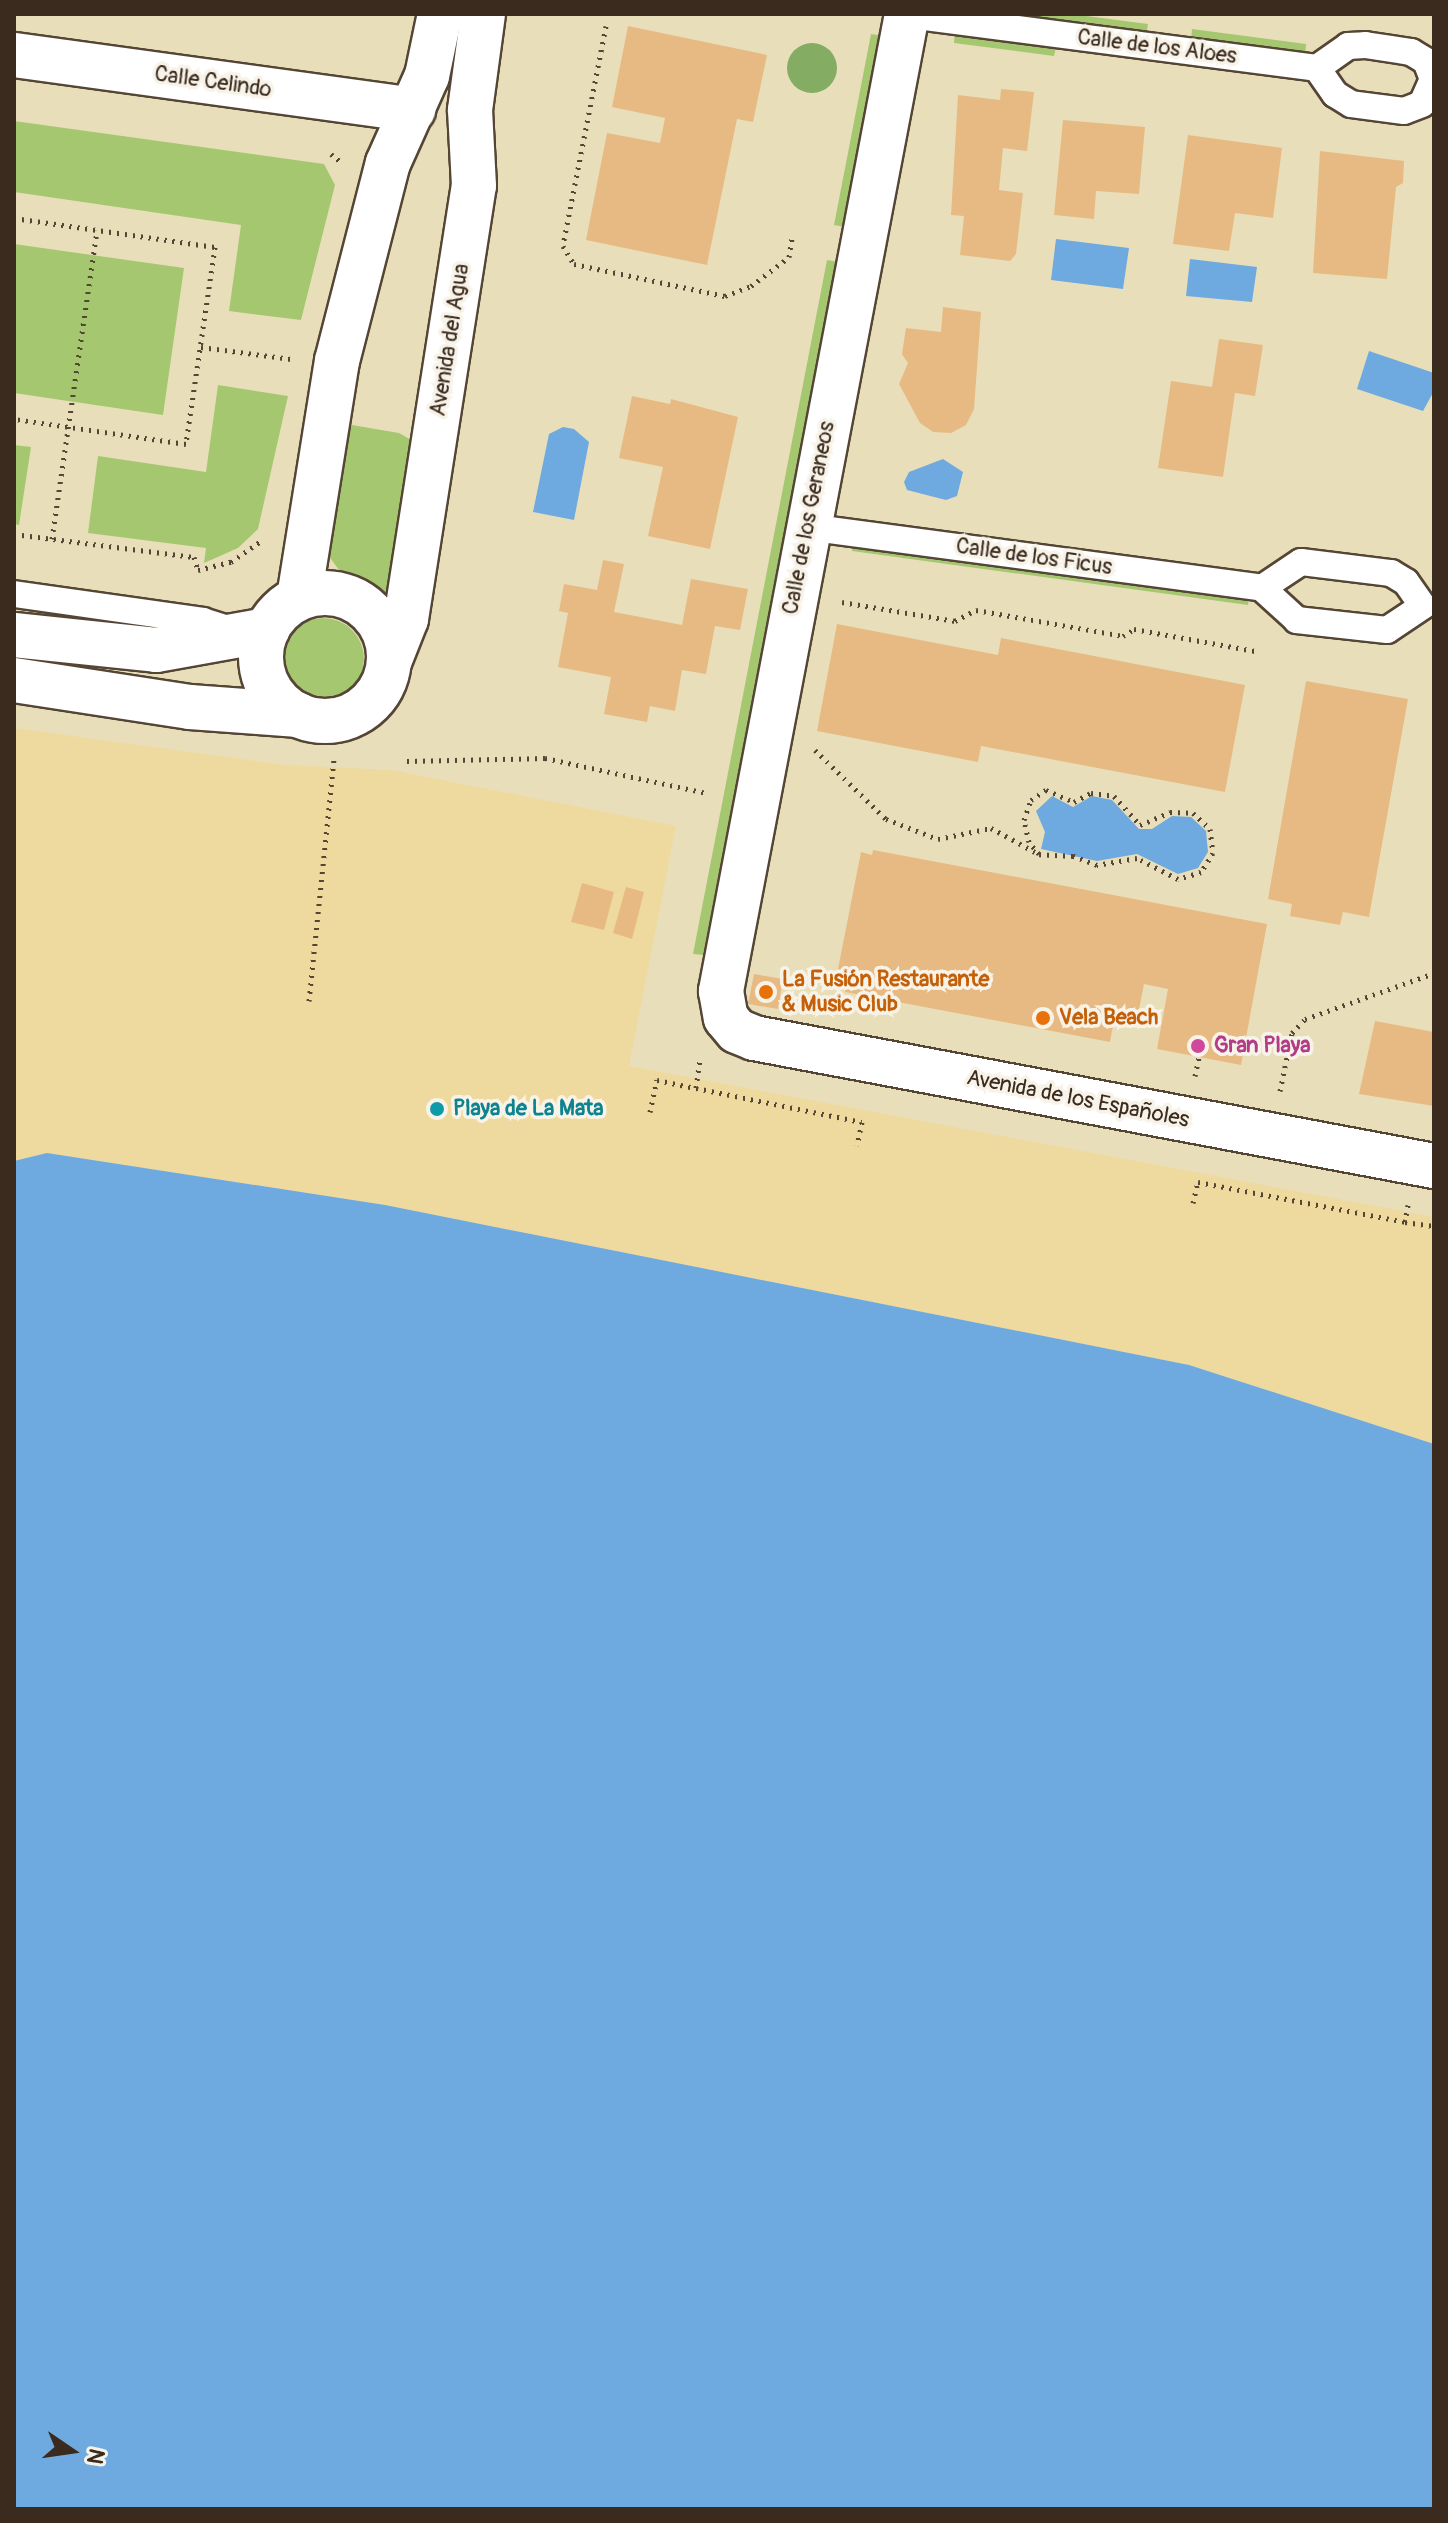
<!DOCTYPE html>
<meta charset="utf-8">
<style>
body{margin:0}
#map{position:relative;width:1448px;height:2523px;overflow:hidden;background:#e8dfba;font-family:Pangolin,sans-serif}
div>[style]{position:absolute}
.green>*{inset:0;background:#a5c770}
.round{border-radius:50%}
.forest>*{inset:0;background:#84ac62}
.sand>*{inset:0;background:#eeda9e}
.water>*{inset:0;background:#6eaadf}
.building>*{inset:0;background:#e7ba83}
.path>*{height:5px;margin-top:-2.5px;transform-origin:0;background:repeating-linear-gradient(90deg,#554535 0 2px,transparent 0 8px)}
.roads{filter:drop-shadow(2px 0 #554535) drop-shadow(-2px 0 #554535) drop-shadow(0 2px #554535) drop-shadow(0 -2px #554535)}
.lane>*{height:26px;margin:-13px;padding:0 13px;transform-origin:13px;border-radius:13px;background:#fff}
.street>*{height:44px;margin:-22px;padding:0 22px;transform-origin:22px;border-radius:22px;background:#fff}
.secondary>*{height:44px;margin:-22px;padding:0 22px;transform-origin:22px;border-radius:22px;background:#fff}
.secondary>.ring{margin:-22px;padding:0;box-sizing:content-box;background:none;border:44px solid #fff;border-radius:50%}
.dots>*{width:22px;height:22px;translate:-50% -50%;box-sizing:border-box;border:4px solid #f7f3e8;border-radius:50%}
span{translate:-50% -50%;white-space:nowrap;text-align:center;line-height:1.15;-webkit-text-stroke:7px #f7f3e8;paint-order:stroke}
.street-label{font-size:22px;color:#3b2a1e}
.food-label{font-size:22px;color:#c56008;font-weight:700}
.left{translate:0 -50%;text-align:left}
.hotel-label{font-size:22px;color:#b23c85;font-weight:700}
.culture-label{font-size:22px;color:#0d838f;font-weight:700}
.frame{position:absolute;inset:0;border:16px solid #3b2a1e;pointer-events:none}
.north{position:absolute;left:32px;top:2411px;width:80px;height:80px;-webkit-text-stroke:6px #f7f3e8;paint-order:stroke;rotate:103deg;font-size:22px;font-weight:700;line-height:32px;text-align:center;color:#3b2a1e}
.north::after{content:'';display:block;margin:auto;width:28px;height:36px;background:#3b2a1e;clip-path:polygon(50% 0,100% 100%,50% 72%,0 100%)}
</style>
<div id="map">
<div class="green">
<div style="clip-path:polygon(979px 14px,1071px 14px,1148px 24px,1146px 36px)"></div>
<div style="clip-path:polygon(1192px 29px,1306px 44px,1305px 56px,1191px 41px)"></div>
<div style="clip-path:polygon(955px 30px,1057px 43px,1054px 56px,954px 43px)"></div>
<div style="clip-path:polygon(871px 34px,883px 36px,845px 227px,834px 225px)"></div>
<div style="clip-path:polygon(14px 121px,324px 164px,335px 185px,301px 320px,229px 311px,241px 225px,14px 192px)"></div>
<div style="clip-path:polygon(14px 244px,184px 268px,163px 415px,14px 393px)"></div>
<div style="clip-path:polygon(827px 260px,839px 262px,703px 955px,693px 954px)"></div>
<div style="clip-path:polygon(218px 385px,288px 396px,258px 529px,238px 548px,204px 563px,206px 548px,88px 533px,98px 456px,206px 472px)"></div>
<div style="clip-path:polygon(346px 424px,399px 433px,413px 441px,389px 590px,384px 593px,339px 570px,328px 555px)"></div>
<div style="clip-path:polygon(14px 445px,31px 447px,19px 525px,14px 524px)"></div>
<div style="clip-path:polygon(853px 544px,1249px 598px,1248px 605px,852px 551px)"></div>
<div class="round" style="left:282px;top:618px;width:82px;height:82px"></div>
</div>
<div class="forest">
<div class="round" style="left:787px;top:43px;width:50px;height:50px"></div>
</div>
<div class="sand">
<div style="clip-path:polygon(14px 728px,286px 765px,391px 770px,676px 826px,629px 1066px,1434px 1217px,1434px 1444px,1189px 1365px,385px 1205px,47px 1153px,14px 1161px)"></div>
</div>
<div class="water">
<div style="clip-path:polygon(1056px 239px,1129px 248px,1123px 289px,1051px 280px)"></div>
<div style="clip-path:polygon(1190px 259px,1257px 267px,1252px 302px,1186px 296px)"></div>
<div style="clip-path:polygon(1369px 351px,1434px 373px,1434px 391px,1423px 411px,1357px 389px)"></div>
<div style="clip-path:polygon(563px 427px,574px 429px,589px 442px,574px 520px,533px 512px,549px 434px)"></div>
<div style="clip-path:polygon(943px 459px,963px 472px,957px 496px,946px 500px,907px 490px,904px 482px,909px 472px)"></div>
<div style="clip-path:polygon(1052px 796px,1073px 807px,1092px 796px,1112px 800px,1139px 829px,1152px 829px,1172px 816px,1191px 817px,1206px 831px,1208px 852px,1198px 868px,1178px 874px,1137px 854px,1097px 861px,1041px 849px,1045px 832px,1036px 811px)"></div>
<div style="clip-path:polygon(47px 1153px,385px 1205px,1189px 1365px,1434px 1444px,1434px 2509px,14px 2509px,14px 1161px)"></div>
</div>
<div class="building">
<div style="clip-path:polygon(628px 26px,767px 55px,753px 122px,737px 119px,707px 265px,586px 240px,607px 133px,660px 143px,665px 118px,612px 107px)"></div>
<div style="clip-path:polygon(1001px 89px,1034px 92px,1027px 151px,1003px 148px,999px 190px,1023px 193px,1016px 254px,1010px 261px,960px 255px,964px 216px,951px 215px,958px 95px,1000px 100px)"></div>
<div style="clip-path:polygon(1063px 120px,1145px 127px,1139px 194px,1096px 191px,1094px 219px,1054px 215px)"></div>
<div style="clip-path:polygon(1188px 135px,1282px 148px,1273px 218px,1235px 213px,1229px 251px,1173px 244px)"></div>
<div style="clip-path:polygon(1320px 151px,1404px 161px,1403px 183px,1396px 187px,1387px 279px,1313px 273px)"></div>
<div style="clip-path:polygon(943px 307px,981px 312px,974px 409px,966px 425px,951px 433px,933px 432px,920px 423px,899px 384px,908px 363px,902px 354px,906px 328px,941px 332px)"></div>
<div style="clip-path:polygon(1219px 339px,1263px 345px,1255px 396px,1235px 393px,1223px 477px,1158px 468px,1171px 381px,1212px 387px)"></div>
<div style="clip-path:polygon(632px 396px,670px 404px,671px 399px,738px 417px,710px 549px,648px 536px,663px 467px,619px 458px)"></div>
<div style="clip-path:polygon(603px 560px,624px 564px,614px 612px,682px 625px,691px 579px,748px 589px,740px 630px,715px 626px,706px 674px,682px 670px,675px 711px,650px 706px,647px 722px,604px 714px,611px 677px,558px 667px,568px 613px,559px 611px,564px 584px,597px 590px)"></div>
<div style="clip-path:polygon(837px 624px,998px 655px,1001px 638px,1245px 685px,1225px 792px,981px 746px,978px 762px,817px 731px)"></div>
<div style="clip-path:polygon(1306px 681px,1408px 699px,1369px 917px,1343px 912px,1340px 925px,1290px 916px,1292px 904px,1268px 899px)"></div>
<div style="clip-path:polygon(873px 850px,1267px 924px,1241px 1065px,1157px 1049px,1168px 989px,1144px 984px,1136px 1025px,1114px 1020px,1110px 1042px,845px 992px,849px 971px,838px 969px,861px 852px,872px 855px)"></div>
<div style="clip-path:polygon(582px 883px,614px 892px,604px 930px,571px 922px)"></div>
<div style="clip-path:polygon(626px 887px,644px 892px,632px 939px,613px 933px)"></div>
<div style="clip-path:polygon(754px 974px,783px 979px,778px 1009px,748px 1004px)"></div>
<div style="clip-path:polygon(1375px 1021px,1434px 1032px,1434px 1106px,1359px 1094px)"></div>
</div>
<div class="path">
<div style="left:606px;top:26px;width:224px;rotate:101.1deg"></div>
<div style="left:563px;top:246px;width:21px;rotate:59deg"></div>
<div style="left:574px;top:264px;width:154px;rotate:12deg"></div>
<div style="left:725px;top:296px;width:28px;rotate:-21deg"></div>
<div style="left:751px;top:286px;width:48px;rotate:-37.3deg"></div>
<div style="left:789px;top:257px;width:19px;rotate:-81deg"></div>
<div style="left:331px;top:154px;width:14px;rotate:39deg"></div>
<div style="left:14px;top:218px;width:203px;rotate:8.2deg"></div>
<div style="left:215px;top:247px;width:199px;rotate:98.4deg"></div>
<div style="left:186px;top:444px;width:174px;rotate:-171.7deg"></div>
<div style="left:201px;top:347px;width:91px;rotate:7.6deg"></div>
<div style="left:14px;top:534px;width:181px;rotate:7.3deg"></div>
<div style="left:194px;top:557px;width:14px;rotate:73deg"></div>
<div style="left:198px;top:570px;width:34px;rotate:-14deg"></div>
<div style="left:231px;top:562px;width:38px;rotate:-35deg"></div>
<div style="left:52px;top:539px;width:312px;rotate:-81.7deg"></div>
<div style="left:842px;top:602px;width:115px;rotate:9.5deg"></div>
<div style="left:955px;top:621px;width:24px;rotate:-28deg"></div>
<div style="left:976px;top:610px;width:149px;rotate:10deg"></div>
<div style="left:1123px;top:636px;width:13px;rotate:-32deg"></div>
<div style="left:1134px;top:629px;width:123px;rotate:10.3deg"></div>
<div style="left:815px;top:750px;width:99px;rotate:44.2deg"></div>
<div style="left:886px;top:819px;width:56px;rotate:21deg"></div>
<div style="left:938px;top:839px;width:54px;rotate:-11.7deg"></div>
<div style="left:991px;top:828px;width:50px;rotate:28.6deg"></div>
<div style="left:407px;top:761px;width:138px;rotate:-1.2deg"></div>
<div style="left:545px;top:758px;width:166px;rotate:12.2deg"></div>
<div style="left:1046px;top:790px;width:30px;rotate:23deg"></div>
<div style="left:1074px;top:802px;width:19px;rotate:-28deg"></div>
<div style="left:1091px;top:793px;width:23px;rotate:7deg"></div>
<div style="left:1114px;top:796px;width:39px;rotate:48deg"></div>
<div style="left:1140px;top:825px;width:33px;rotate:-23deg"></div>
<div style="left:1170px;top:812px;width:23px;rotate:2deg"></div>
<div style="left:1193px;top:813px;width:23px;rotate:43deg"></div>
<div style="left:1210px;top:829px;width:24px;rotate:83deg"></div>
<div style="left:1213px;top:853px;width:22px;rotate:122deg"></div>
<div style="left:1201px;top:872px;width:24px;rotate:163deg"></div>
<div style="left:1178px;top:879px;width:46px;rotate:-152.9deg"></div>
<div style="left:1137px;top:858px;width:41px;rotate:170.1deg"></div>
<div style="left:1097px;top:865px;width:26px;rotate:-159deg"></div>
<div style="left:1073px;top:856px;width:34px;rotate:-177deg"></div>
<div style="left:1039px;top:854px;width:16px;rotate:-130deg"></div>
<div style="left:1029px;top:842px;width:23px;rotate:-103deg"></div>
<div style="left:1024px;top:820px;width:21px;rotate:-71deg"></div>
<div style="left:1031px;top:800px;width:18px;rotate:-34deg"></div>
<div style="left:309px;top:1001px;width:244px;rotate:-84.1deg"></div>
<div style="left:1195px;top:1076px;width:19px;rotate:-78deg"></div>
<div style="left:696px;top:1088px;width:169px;rotate:11.6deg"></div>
<div style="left:862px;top:1122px;width:24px;rotate:102deg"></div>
<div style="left:1280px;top:1091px;width:59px;rotate:-78.3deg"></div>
<div style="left:1292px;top:1033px;width:19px;rotate:-47deg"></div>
<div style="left:1305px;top:1019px;width:137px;rotate:-19.6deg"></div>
<div style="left:650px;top:1112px;width:33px;rotate:-78deg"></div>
<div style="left:657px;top:1080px;width:40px;rotate:12deg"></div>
<div style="left:696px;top:1088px;width:30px;rotate:-82deg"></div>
<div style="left:1193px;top:1203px;width:22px;rotate:-77deg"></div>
<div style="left:1198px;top:1182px;width:211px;rotate:10.9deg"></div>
<div style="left:1408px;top:1205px;width:17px;rotate:100deg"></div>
<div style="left:1405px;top:1222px;width:29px;rotate:8deg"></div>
</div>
<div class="roads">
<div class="lane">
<div style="left:902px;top:14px;width:418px;rotate:7.4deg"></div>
<div style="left:1365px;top:45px;width:47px;rotate:8.7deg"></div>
<div style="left:1411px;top:52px;width:17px;rotate:31deg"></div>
<div style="left:1426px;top:61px;width:19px;rotate:69deg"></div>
<div style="left:1433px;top:79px;width:27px;rotate:114deg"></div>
<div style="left:1422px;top:104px;width:19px;rotate:159deg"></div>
<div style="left:1404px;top:111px;width:53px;rotate:-172.5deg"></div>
<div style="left:1351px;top:104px;width:19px;rotate:-148deg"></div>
<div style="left:1335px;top:94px;width:32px;rotate:-125deg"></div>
<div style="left:1317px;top:68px;width:38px;rotate:-35deg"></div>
<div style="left:1348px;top:46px;width:17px;rotate:-3deg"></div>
<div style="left:807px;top:527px;width:459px;rotate:7.6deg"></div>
<div style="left:1301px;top:562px;width:91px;rotate:7deg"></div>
<div style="left:1391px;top:573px;width:17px;rotate:31deg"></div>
<div style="left:1406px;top:582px;width:29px;rotate:55deg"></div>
<div style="left:1423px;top:606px;width:43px;rotate:146.3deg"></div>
<div style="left:1387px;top:630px;width:91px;rotate:-173.7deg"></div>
<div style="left:1297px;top:620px;width:47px;rotate:-137.6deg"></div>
<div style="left:1262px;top:588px;width:47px;rotate:-33.7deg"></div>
<div style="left:14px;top:594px;width:191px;rotate:8.1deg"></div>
<div style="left:203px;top:621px;width:29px;rotate:18deg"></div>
</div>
<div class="street">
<div style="left:907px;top:14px;width:995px;rotate:100.78deg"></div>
<div style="left:721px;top:991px;width:27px;rotate:80deg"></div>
<div style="left:726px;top:1018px;width:17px;rotate:50deg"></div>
<div style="left:737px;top:1031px;width:18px;rotate:22deg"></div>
<div style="left:754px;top:1038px;width:692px;rotate:10.66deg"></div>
<div style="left:14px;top:55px;width:403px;rotate:7.8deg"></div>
</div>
<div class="secondary">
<div class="ring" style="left:261px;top:593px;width:84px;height:84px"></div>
<div style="left:299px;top:598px;width:240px;rotate:-80.9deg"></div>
<div style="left:337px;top:361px;width:204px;rotate:-75.6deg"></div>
<div style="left:388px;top:163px;width:95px;rotate:-65.9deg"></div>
<div style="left:427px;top:76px;width:63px;rotate:-78.2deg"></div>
<div style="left:14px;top:635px;width:143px;rotate:6deg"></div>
<div style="left:156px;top:650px;width:113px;rotate:-10.2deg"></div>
<div style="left:389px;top:662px;width:46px;rotate:-68.4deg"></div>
<div style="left:406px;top:619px;width:438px;rotate:-81.1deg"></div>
<div style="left:474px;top:186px;width:76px;rotate:-93deg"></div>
<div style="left:470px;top:110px;width:97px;rotate:-82.3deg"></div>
<div style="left:14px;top:680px;width:178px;rotate:8.7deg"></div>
<div style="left:190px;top:707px;width:109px;rotate:4.2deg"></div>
</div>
</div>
<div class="dots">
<div style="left:766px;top:992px;background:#e8710a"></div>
<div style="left:1043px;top:1018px;background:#e8710a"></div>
<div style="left:1198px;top:1046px;background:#d1479c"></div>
<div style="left:437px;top:1109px;background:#0f9aa8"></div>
</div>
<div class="street-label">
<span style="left:1157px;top:47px;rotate:7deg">Calle de los Aloes</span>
<span style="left:213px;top:82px;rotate:8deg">Calle Celindo</span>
<span style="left:450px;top:340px;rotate:-81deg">Avenida del Agua</span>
<span style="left:809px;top:518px;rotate:-79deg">Calle de los Geraneos</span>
<span style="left:1034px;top:557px;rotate:8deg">Calle de los Ficus</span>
<span style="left:1078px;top:1099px;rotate:11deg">Avenida de los Españoles</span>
</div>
<div class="food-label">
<span class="left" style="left:782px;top:992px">La Fusión Restaurante<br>&amp; Music Club</span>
<span class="left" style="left:1059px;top:1018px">Vela Beach</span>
</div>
<div class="hotel-label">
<span class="left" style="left:1214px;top:1046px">Gran Playa</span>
</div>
<div class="culture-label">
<span class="left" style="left:453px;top:1109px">Playa de La Mata</span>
</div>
<div class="frame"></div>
<div class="north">N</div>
</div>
